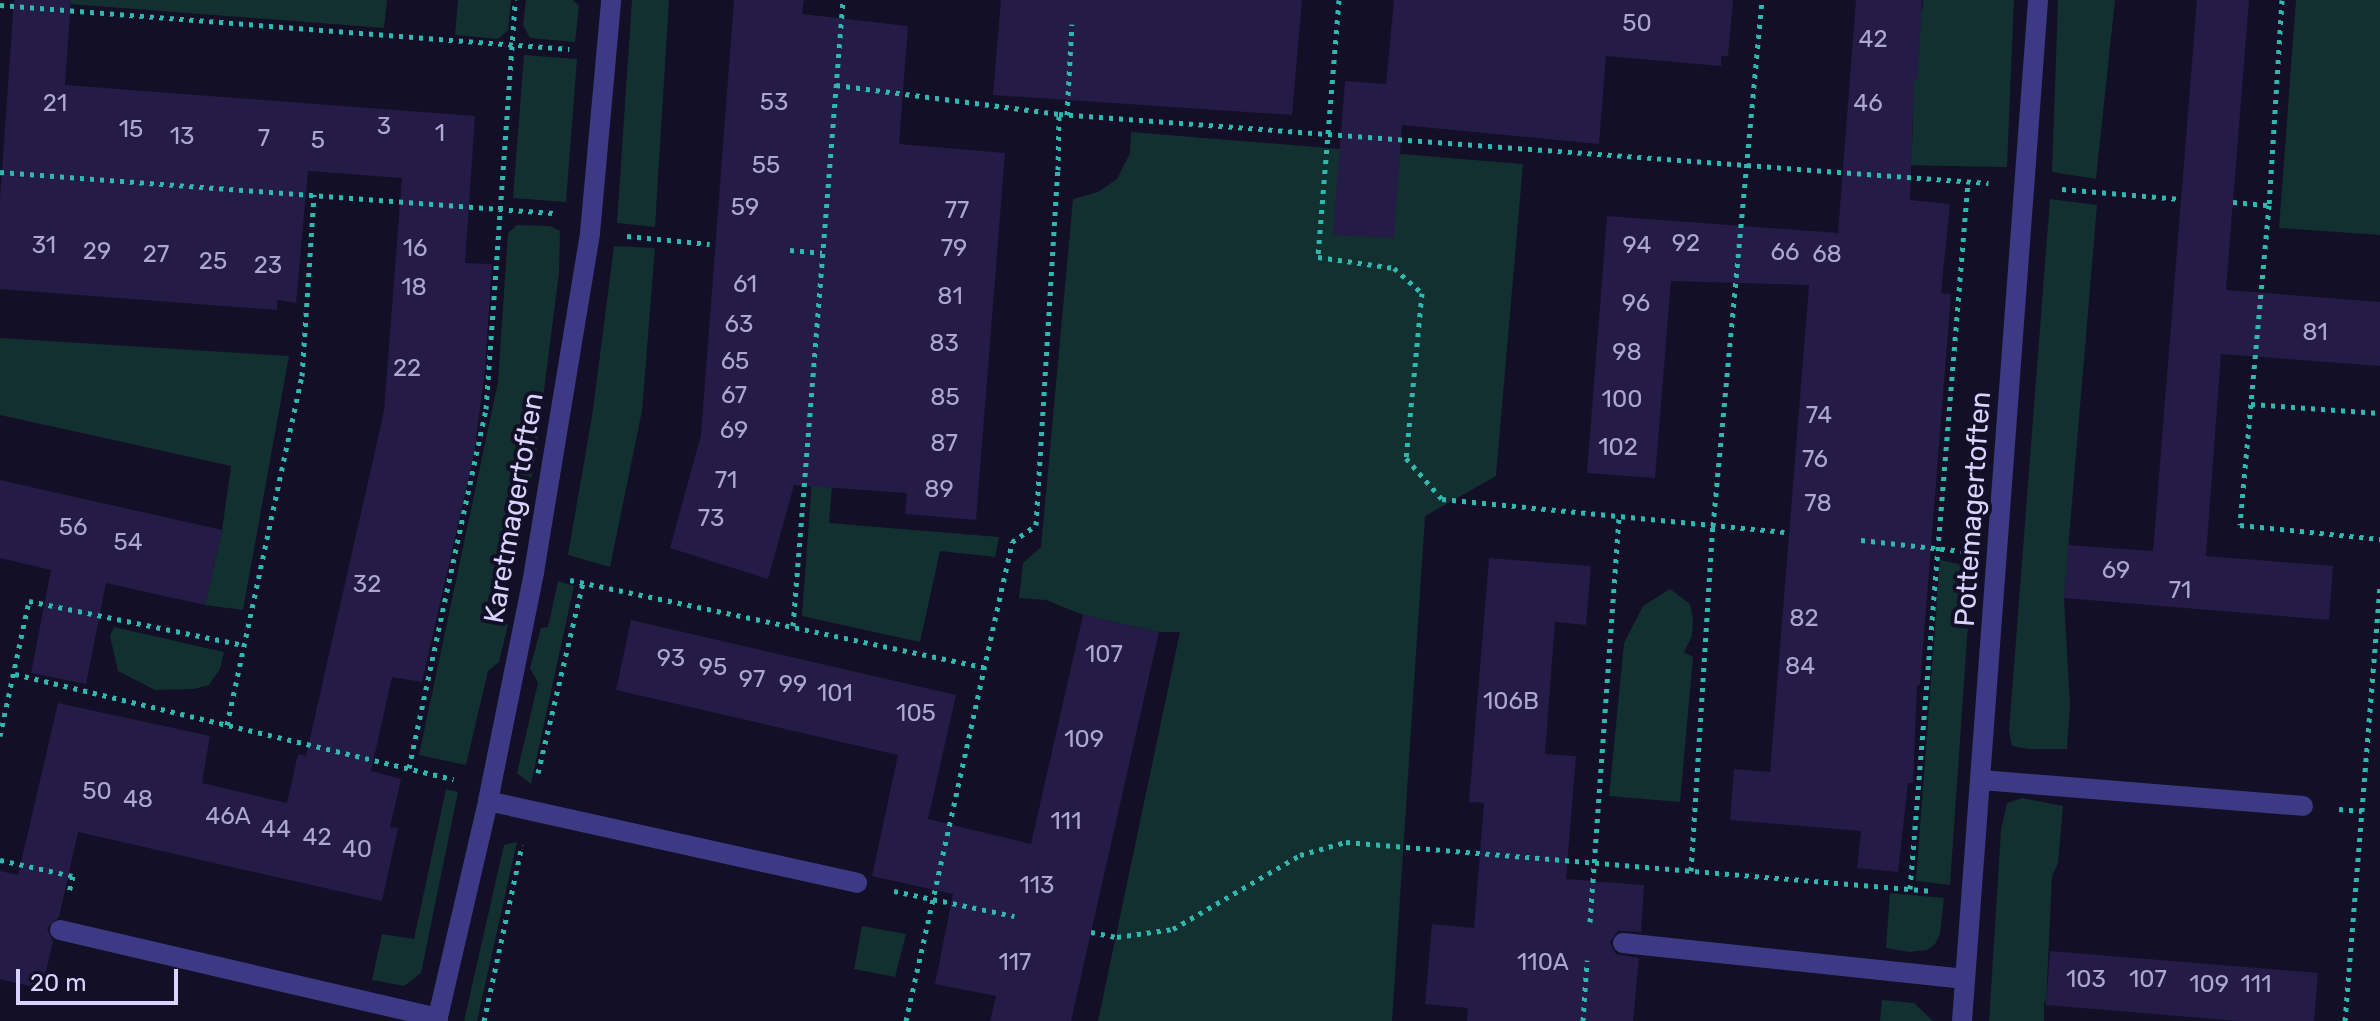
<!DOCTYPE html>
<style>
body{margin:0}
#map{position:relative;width:2380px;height:1021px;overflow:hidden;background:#130f26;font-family:Rubik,sans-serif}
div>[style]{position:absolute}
.green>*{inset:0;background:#12302f}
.building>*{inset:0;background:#241b47}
.path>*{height:5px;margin-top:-2.5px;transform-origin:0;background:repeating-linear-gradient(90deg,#2fb8b0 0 4px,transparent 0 10px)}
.lane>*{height:20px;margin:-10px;padding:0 10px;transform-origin:10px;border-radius:10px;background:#3d3a85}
.street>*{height:20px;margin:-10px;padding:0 10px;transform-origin:10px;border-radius:10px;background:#3d3a85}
span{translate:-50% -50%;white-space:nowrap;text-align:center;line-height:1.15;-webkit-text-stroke:8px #130f26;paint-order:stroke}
.number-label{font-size:24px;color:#aca6d1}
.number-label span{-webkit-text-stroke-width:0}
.street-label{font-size:28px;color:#d9d4ff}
.scale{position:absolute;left:16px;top:969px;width:162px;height:36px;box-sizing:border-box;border:4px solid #d9d4ff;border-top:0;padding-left:10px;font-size:24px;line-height:28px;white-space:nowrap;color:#d9d4ff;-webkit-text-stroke:6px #130f26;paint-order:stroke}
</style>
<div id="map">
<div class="green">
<div style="clip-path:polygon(71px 0,387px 0,384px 28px,70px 4px)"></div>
<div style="clip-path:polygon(458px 0,511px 0,508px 30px,498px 39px,455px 35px)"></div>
<div style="clip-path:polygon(526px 0,573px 0,579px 6px,575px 42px,530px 38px,523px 25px)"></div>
<div style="clip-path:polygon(632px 0,669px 0,655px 227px,617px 223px)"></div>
<div style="clip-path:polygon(1923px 0,2014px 0,2007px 167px,1895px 165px,1912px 148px,1913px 112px,1894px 112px,1897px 80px,1918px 78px,1905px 10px,1923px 9px)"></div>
<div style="clip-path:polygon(2058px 0,2115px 0,2096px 179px,2052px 172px)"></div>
<div style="clip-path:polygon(2296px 0,2380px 0,2380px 235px,2279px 228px)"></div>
<div style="clip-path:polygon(524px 55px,577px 59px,566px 202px,513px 198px)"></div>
<div style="clip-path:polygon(839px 109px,840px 391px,829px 523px,999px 537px,995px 557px,940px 551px,920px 642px,802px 616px)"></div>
<div style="clip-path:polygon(1131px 132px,1523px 164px,1496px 476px,1425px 516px,1392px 1021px,1098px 1021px,1180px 632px,1159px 632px,1083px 615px,1046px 600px,1019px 598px,1023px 563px,1041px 547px,1073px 199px,1098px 192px,1117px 179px,1130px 153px)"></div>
<div style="clip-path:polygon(2050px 199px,2097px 205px,2064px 598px,2070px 706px,2067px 749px,2028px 749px,2012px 746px,2009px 731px)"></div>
<div style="clip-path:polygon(517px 225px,550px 226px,560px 231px,559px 273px,535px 461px,500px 613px,508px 625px,499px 662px,488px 671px,466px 765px,419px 755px,498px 382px,508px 233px)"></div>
<div style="clip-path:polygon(614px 246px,655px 248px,642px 411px,610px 567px,568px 555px,593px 410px)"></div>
<div style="clip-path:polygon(0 338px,289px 356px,243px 610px,205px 605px,222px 530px,231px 466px,0 415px)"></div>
<div style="clip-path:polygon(1940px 560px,1972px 567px,1950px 885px,1916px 881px)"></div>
<div style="clip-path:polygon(558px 581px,574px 586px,531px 784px,517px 773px,538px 683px,530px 668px,541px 628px,548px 627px)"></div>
<div style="clip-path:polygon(1670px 589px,1690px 604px,1693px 619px,1692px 636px,1684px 652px,1693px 657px,1680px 802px,1609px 796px,1624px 643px,1643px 606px)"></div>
<div style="clip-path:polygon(114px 627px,224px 652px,220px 669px,209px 685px,194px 689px,155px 690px,118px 671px,110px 636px)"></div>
<div style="clip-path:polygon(446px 789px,458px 792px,421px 973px,404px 986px,372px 980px,382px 934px,414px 939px)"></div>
<div style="clip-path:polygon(2022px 798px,2063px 806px,2058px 863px,2052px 876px,2046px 1005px,2044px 999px,2044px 1021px,1989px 1021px,2001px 830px,2007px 803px)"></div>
<div style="clip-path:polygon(517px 842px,477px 1021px,464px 1021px,504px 845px)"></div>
<div style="clip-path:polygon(1890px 893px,1944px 898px,1940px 934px,1935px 944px,1927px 950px,1909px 952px,1886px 948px)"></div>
<div style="clip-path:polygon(862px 926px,906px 934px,895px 977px,854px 969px)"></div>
<div style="clip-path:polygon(1882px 1000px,1914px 1003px,1933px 1021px,1880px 1021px)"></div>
</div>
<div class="building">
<div style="clip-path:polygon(14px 0,71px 0,65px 85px,475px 116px,465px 263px,492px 264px,485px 370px,474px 455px,422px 682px,392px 677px,371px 771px,401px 779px,390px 827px,398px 828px,382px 901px,78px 832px,59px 917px,47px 928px,53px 941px,42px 989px,0 979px,0 871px,18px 875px,58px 703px,210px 736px,202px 783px,287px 803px,298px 754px,306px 756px,384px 411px,402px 178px,308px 171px,296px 303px,277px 300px,277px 310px,0 289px,0 199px)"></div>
<div style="clip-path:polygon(734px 0,804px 0,802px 14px,908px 26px,899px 144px,1005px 153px,976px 520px,905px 514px,907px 493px,794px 485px,768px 579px,670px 548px,701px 435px)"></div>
<div style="clip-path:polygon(1001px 0,1302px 0,1292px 115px,993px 95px)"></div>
<div style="clip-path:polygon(1394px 0,1733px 0,1728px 56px,1721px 56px,1721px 66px,1606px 56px,1599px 144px,1402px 125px,1394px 238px,1333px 235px,1345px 81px,1386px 84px)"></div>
<div style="clip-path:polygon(1856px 0,1922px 0,1918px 79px,1914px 79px,1910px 200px,1950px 204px,1941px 293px,1951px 294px,1920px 685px,1917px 685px,1913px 783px,1908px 783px,1898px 872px,1857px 868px,1861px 831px,1730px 820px,1734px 769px,1770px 772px,1809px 285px,1671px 281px,1655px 478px,1587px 473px,1607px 216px,1838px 233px)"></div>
<div style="clip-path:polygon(2197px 0,2249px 0,2226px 290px,2380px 302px,2380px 366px,2221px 354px,2206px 556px,2333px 566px,2329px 620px,2064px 598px,2068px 545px,2153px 551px)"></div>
<div style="clip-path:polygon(0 480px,222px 530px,205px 605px,106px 583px,86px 684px,31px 673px,51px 570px,0 558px)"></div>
<div style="clip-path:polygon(1489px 558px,1591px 566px,1586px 625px,1555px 622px,1545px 754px,1576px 756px,1566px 879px,1644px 885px,1641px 932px,1618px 931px,1610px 942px,1616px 954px,1639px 958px,1633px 1021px,1467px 1021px,1468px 1008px,1425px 1004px,1432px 924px,1474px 928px,1484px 803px,1469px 802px)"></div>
<div style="clip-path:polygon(1083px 615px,1159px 632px,1071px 1021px,990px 1021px,996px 996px,935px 984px,953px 894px,872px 876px,898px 755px,616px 690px,631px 620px,956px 695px,928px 819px,1031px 844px)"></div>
<div style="clip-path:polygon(2050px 951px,2318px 973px,2314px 1021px,2238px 1021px,2046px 1005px)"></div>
</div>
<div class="path">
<div style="left:1339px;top:0;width:258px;rotate:94.7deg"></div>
<div style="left:1318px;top:257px;width:77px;rotate:8.2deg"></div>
<div style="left:1394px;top:268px;width:38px;rotate:42deg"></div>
<div style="left:1422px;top:293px;width:166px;rotate:95.5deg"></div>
<div style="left:1406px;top:458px;width:55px;rotate:48.7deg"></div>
<div style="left:1442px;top:499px;width:344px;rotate:5.5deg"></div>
<div style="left:2282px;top:0;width:205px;rotate:93.6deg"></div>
<div style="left:2269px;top:205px;width:321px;rotate:95.2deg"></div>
<div style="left:2240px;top:525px;width:141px;rotate:5.7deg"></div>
<div style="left:0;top:5px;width:571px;rotate:4.42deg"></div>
<div style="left:836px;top:85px;width:225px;rotate:7.4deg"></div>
<div style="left:1067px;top:115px;width:91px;rotate:-86.9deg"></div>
<div style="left:0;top:172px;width:555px;rotate:4.24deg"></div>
<div style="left:2062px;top:189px;width:119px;rotate:4.8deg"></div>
<div style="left:2233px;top:202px;width:36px;rotate:5deg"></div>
<div style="left:627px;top:236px;width:83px;rotate:5.5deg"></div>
<div style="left:790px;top:250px;width:32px;rotate:5deg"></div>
<div style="left:2251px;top:404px;width:129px;rotate:4deg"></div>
<div style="left:1861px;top:540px;width:101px;rotate:6.3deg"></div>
<div style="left:570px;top:580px;width:423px;rotate:11.9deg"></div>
<div style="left:793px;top:626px;width:628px;rotate:-85.43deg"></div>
<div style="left:15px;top:674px;width:451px;rotate:13.5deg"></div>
<div style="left:227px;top:725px;width:357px;rotate:-77.9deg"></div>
<div style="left:302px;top:376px;width:182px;rotate:-86.2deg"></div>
<div style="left:0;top:736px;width:138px;rotate:-77.9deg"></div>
<div style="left:29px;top:601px;width:219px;rotate:11.6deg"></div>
<div style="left:409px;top:768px;width:367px;rotate:-77.9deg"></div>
<div style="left:486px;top:409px;width:410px;rotate:-85.9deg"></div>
<div style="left:538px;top:773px;width:195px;rotate:-76.7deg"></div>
<div style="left:2339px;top:809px;width:23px;rotate:5deg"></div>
<div style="left:0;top:860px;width:75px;rotate:12.4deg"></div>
<div style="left:73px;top:876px;width:16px;rotate:104deg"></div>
<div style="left:1691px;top:871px;width:346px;rotate:-86.4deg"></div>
<div style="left:1713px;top:526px;width:528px;rotate:-84.68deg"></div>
<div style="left:1910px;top:889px;width:709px;rotate:-85.31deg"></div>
<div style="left:894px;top:891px;width:123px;rotate:11.8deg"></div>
<div style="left:1590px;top:922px;width:407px;rotate:-85.9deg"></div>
<div style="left:1091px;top:932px;width:26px;rotate:11deg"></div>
<div style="left:1117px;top:937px;width:57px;rotate:-8.1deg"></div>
<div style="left:1173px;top:929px;width:147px;rotate:-30.2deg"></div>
<div style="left:1300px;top:855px;width:48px;rotate:-15.8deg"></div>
<div style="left:1346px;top:842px;width:589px;rotate:4.77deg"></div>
<div style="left:484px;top:1021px;width:180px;rotate:-77.8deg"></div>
<div style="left:906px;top:1021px;width:491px;rotate:-77.5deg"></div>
<div style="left:1012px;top:542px;width:29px;rotate:-35deg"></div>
<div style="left:1036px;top:525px;width:356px;rotate:-86.5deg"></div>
<div style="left:1058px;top:170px;width:56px;rotate:-89deg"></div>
<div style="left:1059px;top:114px;width:932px;rotate:4.25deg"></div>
<div style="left:1583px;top:1021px;width:61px;rotate:-86.2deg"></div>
<div style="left:2345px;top:1021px;width:438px;rotate:-85.4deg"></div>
</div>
<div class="lane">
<div style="left:1981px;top:780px;width:323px;rotate:4.6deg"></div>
<div style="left:488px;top:801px;width:378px;rotate:12.5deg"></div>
<div style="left:60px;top:930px;width:388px;rotate:13.1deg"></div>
<div style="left:1623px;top:943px;width:344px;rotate:6deg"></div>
</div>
<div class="street">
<div style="left:437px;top:1021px;width:226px;rotate:-76.9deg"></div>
<div style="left:488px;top:801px;width:234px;rotate:-78.6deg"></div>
<div style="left:534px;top:572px;width:344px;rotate:-80.6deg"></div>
<div style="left:590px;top:233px;width:234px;rotate:-84.8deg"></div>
<div style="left:1962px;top:1021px;width:1024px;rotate:-85.74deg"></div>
</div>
<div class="number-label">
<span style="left:1637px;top:24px">50</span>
<span style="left:1873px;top:40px">42</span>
<span style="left:774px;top:103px">53</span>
<span style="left:55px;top:104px">21</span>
<span style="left:1868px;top:104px">46</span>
<span style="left:384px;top:127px">3</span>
<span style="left:131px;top:130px">15</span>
<span style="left:440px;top:134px">1</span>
<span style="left:182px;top:137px">13</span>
<span style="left:264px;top:139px">7</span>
<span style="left:318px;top:141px">5</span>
<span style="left:766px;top:166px">55</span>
<span style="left:745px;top:208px">59</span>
<span style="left:957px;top:211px">77</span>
<span style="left:1686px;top:244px">92</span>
<span style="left:44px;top:246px">31</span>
<span style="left:1637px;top:246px">94</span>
<span style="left:415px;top:249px">16</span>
<span style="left:954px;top:249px">79</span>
<span style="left:97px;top:252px">29</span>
<span style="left:1785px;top:253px">66</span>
<span style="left:156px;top:255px">27</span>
<span style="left:1827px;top:255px">68</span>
<span style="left:213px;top:262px">25</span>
<span style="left:268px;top:266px">23</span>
<span style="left:745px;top:285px">61</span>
<span style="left:414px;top:288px">18</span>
<span style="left:950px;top:297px">81</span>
<span style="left:1636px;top:304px">96</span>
<span style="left:739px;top:325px">63</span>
<span style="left:2315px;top:333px">81</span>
<span style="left:944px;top:344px">83</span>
<span style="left:1627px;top:353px">98</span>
<span style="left:735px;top:362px">65</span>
<span style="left:407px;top:369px">22</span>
<span style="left:734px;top:396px">67</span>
<span style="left:945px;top:398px">85</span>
<span style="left:1622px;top:400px">100</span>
<span style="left:1819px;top:416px">74</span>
<span style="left:734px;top:431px">69</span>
<span style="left:944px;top:444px">87</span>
<span style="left:1618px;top:448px">102</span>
<span style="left:1815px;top:460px">76</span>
<span style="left:726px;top:481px">71</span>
<span style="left:939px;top:490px">89</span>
<span style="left:1818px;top:504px">78</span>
<span style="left:711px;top:519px">73</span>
<span style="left:73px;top:528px">56</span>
<span style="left:128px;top:543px">54</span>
<span style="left:2116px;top:571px">69</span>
<span style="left:367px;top:585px">32</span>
<span style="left:2180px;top:591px">71</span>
<span style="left:1804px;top:619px">82</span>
<span style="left:1104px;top:655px">107</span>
<span style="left:671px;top:659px">93</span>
<span style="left:1800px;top:667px">84</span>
<span style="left:713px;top:668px">95</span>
<span style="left:752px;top:680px">97</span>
<span style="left:793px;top:685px">99</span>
<span style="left:835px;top:694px">101</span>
<span style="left:1511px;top:702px">106B</span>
<span style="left:916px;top:714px">105</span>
<span style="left:1084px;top:740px">109</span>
<span style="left:97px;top:792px">50</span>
<span style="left:138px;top:800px">48</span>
<span style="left:228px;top:817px">46A</span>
<span style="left:1066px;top:822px">111</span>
<span style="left:276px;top:830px">44</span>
<span style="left:317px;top:838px">42</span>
<span style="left:357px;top:850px">40</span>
<span style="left:1037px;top:886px">113</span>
<span style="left:1015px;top:963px">117</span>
<span style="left:1543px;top:963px">110A</span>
<span style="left:2086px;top:980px">103</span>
<span style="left:2148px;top:980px">107</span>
<span style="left:2209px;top:985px">109</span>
<span style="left:2256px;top:985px">111</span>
</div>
<div class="street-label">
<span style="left:514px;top:508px;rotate:-80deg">Karetmagertoften</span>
<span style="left:1973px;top:509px;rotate:-86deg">Pottemagertoften</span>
</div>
<div class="scale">20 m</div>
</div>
